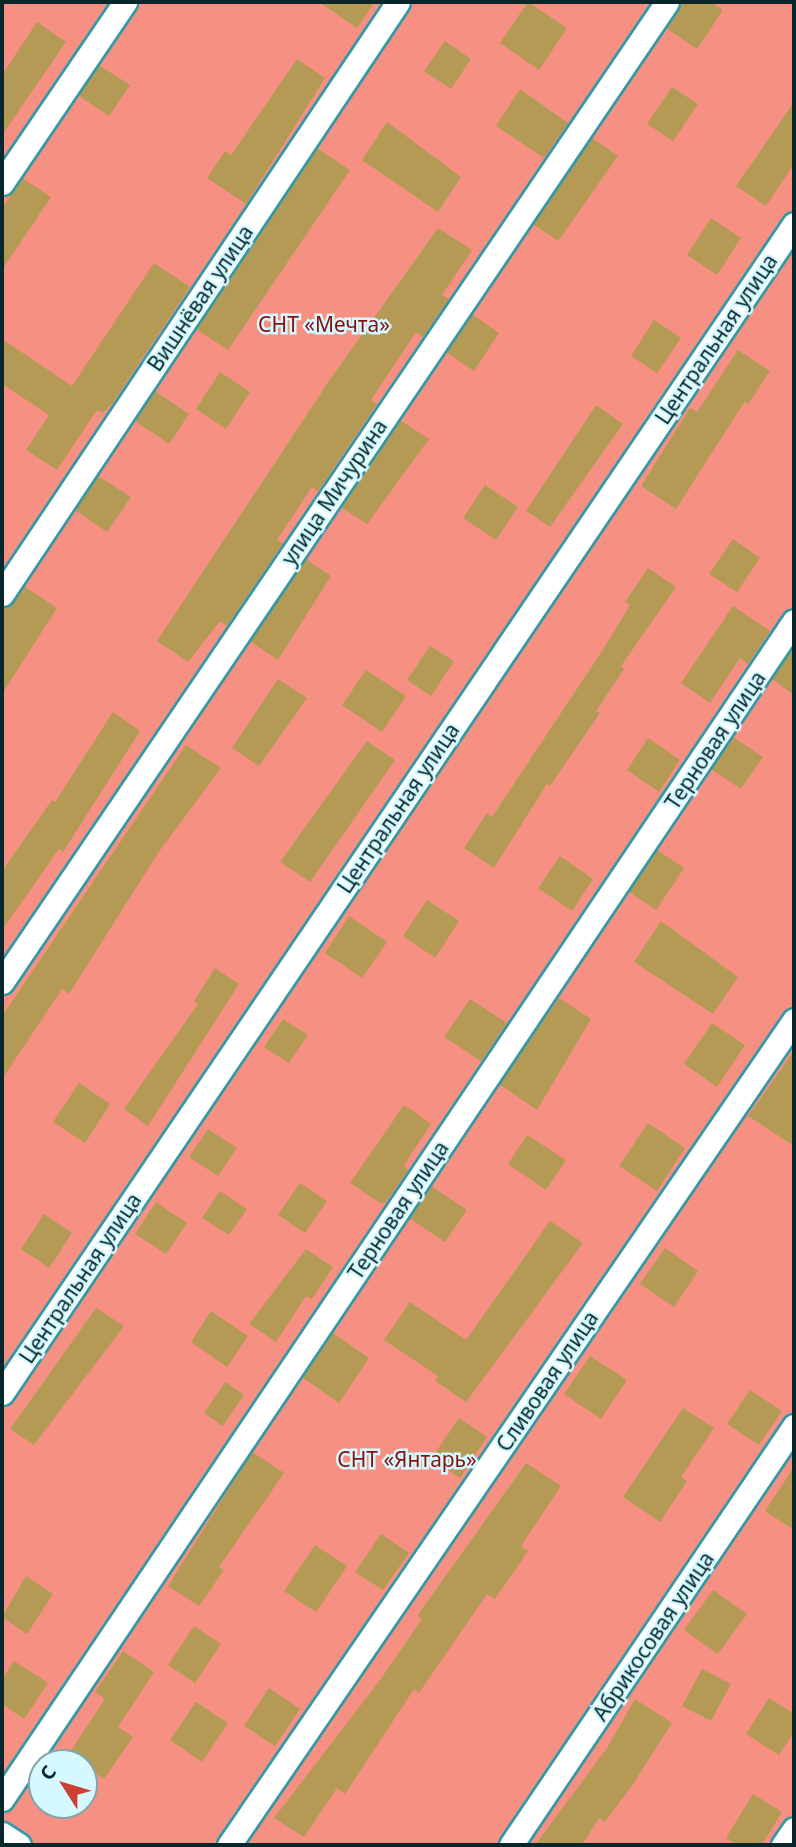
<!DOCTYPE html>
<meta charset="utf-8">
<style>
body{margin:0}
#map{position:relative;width:796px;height:1847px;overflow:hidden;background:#82e2f1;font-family:"Noto Sans",sans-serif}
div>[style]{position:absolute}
.green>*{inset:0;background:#f69083}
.building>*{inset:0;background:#b59a56}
.roads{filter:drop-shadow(2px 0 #3399a7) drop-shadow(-2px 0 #3399a7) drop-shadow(0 2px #3399a7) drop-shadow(0 -2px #3399a7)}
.street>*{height:23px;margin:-11.5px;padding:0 11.5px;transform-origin:11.5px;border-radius:11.5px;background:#fff}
span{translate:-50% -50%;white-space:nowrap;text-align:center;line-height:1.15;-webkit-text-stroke:5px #d6f9ff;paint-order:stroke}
.street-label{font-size:21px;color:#07272c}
.park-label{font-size:21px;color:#84110e}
.frame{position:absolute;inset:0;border:4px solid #07272c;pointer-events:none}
.north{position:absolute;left:28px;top:1749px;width:70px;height:70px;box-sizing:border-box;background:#d6f9ff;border:2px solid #83a5ab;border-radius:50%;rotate:307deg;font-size:19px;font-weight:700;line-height:28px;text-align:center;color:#07272c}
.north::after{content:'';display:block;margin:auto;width:24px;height:32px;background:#cd3f35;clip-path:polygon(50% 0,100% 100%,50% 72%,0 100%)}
</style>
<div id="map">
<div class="green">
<div style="clip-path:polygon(evenodd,2px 2px,794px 2px,794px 1845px,2px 1845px,2px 2px,42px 1763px,84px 1763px,84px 1805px,42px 1805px,42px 1763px)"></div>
</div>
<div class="building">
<div style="clip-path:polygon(319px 2px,375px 2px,357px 28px)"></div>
<div style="clip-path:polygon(528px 2px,567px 28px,539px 70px,500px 43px)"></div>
<div style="clip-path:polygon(681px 2px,711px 2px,723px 10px,697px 49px,666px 28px)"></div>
<div style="clip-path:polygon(37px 22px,66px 42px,2px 135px,2px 75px)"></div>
<div style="clip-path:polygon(445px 41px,471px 59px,451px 89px,424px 71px)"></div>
<div style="clip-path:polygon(297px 59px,325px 78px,246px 204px,207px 178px,225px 151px,231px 155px)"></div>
<div style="clip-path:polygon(99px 65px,130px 85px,109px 116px,79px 96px)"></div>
<div style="clip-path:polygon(672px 87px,698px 104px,673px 141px,647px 124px)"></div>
<div style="clip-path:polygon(520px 89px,568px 123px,544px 158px,496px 126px)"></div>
<div style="clip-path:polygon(794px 102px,794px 164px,766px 206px,736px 186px)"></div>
<div style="clip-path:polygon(387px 122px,461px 177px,438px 212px,362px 160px)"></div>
<div style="clip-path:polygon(592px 138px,618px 156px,558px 241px,533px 224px)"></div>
<div style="clip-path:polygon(317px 148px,350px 170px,228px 350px,196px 329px)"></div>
<div style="clip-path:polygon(22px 178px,51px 197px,2px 270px,2px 209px)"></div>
<div style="clip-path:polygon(711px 218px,741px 238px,717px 275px,687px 255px)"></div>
<div style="clip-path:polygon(438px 228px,472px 250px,442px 295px,449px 299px,423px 337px,416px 332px,371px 400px,377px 404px,318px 491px,312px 487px,277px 540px,283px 543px,227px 626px,220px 621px,188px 662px,157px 641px,331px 378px)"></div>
<div style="clip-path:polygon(154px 263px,190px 287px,111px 405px,103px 413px,97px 410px,57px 470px,26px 450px,49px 415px,2px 384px,2px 339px,72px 386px)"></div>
<div style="clip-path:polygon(472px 314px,499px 333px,474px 371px,446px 352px)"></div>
<div style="clip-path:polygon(654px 320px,681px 338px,657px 373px,631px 356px)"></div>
<div style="clip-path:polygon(738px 350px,770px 371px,748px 404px,745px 401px,676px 509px,641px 486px,690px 408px,697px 412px)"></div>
<div style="clip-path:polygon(220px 372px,250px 392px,226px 429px,196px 409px)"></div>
<div style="clip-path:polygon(155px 391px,189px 414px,169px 444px,135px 421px)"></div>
<div style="clip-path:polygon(596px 405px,623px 424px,550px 527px,526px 511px)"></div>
<div style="clip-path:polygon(400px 420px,429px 439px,367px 524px,341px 507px)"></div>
<div style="clip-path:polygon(98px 476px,131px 497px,107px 532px,75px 510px)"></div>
<div style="clip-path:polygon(485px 485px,518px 507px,496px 540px,463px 518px)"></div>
<div style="clip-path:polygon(733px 539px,760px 558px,737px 592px,709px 574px)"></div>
<div style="clip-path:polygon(306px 559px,331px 576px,278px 660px,250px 641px)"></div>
<div style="clip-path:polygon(648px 568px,676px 587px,621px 666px,624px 669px,596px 711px,600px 713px,550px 786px,547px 784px,494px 868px,464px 848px,487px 813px,492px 817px,606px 645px,630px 605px,625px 602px)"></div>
<div style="clip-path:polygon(24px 586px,57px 608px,2px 694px,2px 608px,13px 602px)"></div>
<div style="clip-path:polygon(733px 606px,770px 631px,748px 664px,740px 658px,710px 703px,681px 683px)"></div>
<div style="clip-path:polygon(430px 646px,454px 661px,431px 696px,407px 680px)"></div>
<div style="clip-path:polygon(794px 646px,794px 695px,772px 679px)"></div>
<div style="clip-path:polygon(366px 670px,406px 696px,382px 732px,342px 705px)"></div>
<div style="clip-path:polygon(278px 679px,307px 698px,259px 766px,232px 748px)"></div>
<div style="clip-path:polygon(113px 712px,140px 731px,63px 852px,59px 849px,2px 930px,2px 871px,52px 800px,55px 802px)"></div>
<div style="clip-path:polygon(733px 737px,763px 757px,741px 789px,711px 769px)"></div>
<div style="clip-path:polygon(648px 738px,680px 760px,659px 792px,627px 770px)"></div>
<div style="clip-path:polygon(367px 741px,395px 760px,310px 882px,280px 862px)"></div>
<div style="clip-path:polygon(186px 745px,221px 768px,158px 853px,69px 994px,62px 989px,2px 1079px,2px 1016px)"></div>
<div style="clip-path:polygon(657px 850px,684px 868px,656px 910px,629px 892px)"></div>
<div style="clip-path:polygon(560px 856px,593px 879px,572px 911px,538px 888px)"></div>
<div style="clip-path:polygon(427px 900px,459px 921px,435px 958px,403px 936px)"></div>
<div style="clip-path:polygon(349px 916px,387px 942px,362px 978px,325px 953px)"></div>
<div style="clip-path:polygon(661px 921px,738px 977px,713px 1014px,634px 962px)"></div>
<div style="clip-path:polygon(215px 968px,239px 984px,148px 1126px,124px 1109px,198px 1004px,194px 1001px)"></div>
<div style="clip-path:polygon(559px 998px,591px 1019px,537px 1110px,499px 1084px)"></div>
<div style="clip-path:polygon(470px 999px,507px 1023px,481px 1061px,444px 1037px)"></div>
<div style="clip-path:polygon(283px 1019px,308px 1035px,289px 1063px,264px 1047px)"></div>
<div style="clip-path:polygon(712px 1023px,745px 1045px,717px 1087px,684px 1064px)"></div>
<div style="clip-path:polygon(794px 1051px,794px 1146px,748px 1116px)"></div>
<div style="clip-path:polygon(79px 1083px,110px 1104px,85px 1143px,53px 1122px)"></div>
<div style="clip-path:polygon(404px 1105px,431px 1124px,404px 1165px,408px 1170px,386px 1202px,380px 1203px,350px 1183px)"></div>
<div style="clip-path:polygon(648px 1123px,685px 1148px,657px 1191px,619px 1166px)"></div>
<div style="clip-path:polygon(208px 1129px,237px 1148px,218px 1176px,189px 1157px)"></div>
<div style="clip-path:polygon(527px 1135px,566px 1160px,546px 1190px,508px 1164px)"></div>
<div style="clip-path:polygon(300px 1183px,327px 1201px,305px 1233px,278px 1215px)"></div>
<div style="clip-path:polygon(431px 1186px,467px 1210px,445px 1242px,409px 1218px)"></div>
<div style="clip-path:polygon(220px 1191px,247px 1209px,229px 1235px,202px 1218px)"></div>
<div style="clip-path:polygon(156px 1202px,187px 1223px,166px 1254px,135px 1234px)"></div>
<div style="clip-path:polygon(44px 1214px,72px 1233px,49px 1268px,21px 1249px)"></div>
<div style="clip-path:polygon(550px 1221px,583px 1243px,466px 1402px,435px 1381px,438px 1376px,384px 1340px,410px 1302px,466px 1340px)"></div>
<div style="clip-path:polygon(665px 1248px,698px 1271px,674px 1307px,640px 1284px)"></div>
<div style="clip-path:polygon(306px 1249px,333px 1267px,312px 1299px,306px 1296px,276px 1342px,249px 1324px)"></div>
<div style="clip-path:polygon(96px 1308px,124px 1326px,34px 1445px,10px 1429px)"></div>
<div style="clip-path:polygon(211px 1311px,248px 1336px,227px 1367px,191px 1342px)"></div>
<div style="clip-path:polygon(333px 1333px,369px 1358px,339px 1403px,303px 1378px)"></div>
<div style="clip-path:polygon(590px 1356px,627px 1380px,601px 1419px,564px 1394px)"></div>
<div style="clip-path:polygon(225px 1382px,244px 1395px,223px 1426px,204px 1413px)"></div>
<div style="clip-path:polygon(750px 1390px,782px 1411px,759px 1445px,727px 1424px)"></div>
<div style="clip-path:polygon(683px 1408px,714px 1428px,681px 1477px,687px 1481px,660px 1522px,623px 1497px)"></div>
<div style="clip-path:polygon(459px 1418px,487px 1437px,460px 1478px,431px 1459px)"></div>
<div style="clip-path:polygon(252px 1452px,284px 1473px,219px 1567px,224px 1570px,199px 1606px,168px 1586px)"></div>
<div style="clip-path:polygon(526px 1463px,561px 1486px,521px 1546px,528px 1551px,495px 1599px,487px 1594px,419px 1693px,414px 1689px,345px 1794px,337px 1788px,304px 1837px,274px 1818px,380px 1680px,422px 1619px,417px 1616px)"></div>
<div style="clip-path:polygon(794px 1467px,794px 1530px,765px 1511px)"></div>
<div style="clip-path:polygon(381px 1534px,409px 1553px,383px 1590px,355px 1572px)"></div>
<div style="clip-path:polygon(315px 1545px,347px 1566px,316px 1612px,284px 1591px)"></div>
<div style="clip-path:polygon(26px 1576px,53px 1594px,27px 1634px,2px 1617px)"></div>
<div style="clip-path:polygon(713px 1590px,747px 1614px,718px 1654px,684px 1630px)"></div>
<div style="clip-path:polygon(194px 1626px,221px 1644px,195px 1683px,168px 1665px)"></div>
<div style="clip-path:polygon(123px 1651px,154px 1672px,118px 1727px,133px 1737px,104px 1779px,68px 1755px,105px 1699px,95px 1692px)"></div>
<div style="clip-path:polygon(14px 1661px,48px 1683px,24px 1719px,2px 1704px,2px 1679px)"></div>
<div style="clip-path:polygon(702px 1669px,731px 1684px,711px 1721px,682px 1706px)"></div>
<div style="clip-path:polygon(269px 1688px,300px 1709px,275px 1746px,244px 1726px)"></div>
<div style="clip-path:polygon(769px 1698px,794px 1714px,794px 1732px,779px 1755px,746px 1734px)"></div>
<div style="clip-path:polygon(635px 1699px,672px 1723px,633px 1784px,605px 1822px,599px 1818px,582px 1845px,535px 1845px,607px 1748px)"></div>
<div style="clip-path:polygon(196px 1702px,228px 1723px,202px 1762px,170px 1740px)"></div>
<div style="clip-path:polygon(753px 1794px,782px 1812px,762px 1845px,737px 1845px,726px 1838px)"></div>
</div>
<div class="roads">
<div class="street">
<div style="left:2px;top:183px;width:219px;rotate:-55.8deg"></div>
<div style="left:2px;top:594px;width:712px;rotate:-56.22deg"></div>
<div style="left:2px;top:982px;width:1184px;rotate:-55.84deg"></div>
<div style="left:2px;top:1393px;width:1412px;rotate:-55.88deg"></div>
<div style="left:2px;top:1799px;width:1419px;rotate:-56.09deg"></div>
<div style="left:2px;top:1834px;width:20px;rotate:33deg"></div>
<div style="left:229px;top:1845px;width:1000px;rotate:-55.59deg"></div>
<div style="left:511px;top:1845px;width:506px;rotate:-55.96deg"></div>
<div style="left:783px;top:1845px;width:19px;rotate:-55deg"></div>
</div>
</div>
<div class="street-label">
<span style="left:200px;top:298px;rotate:-56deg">Вишнёвая улица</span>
<span style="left:716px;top:339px;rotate:-56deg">Центральная улица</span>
<span style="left:334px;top:492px;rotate:-56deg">улица Мичурина</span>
<span style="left:715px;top:740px;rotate:-56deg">Терновая улица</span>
<span style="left:398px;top:808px;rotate:-56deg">Центральная улица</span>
<span style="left:398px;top:1210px;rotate:-56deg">Терновая улица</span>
<span style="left:80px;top:1278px;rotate:-56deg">Центральная улица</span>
<span style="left:547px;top:1381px;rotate:-56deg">Сливовая улица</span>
<span style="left:653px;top:1636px;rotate:-56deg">Абрикосовая улица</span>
</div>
<div class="park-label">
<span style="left:324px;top:324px">СНТ «Мечта»</span>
<span style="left:407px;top:1459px">СНТ «Янтарь»</span>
</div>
<div class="frame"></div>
<div class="north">С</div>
</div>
